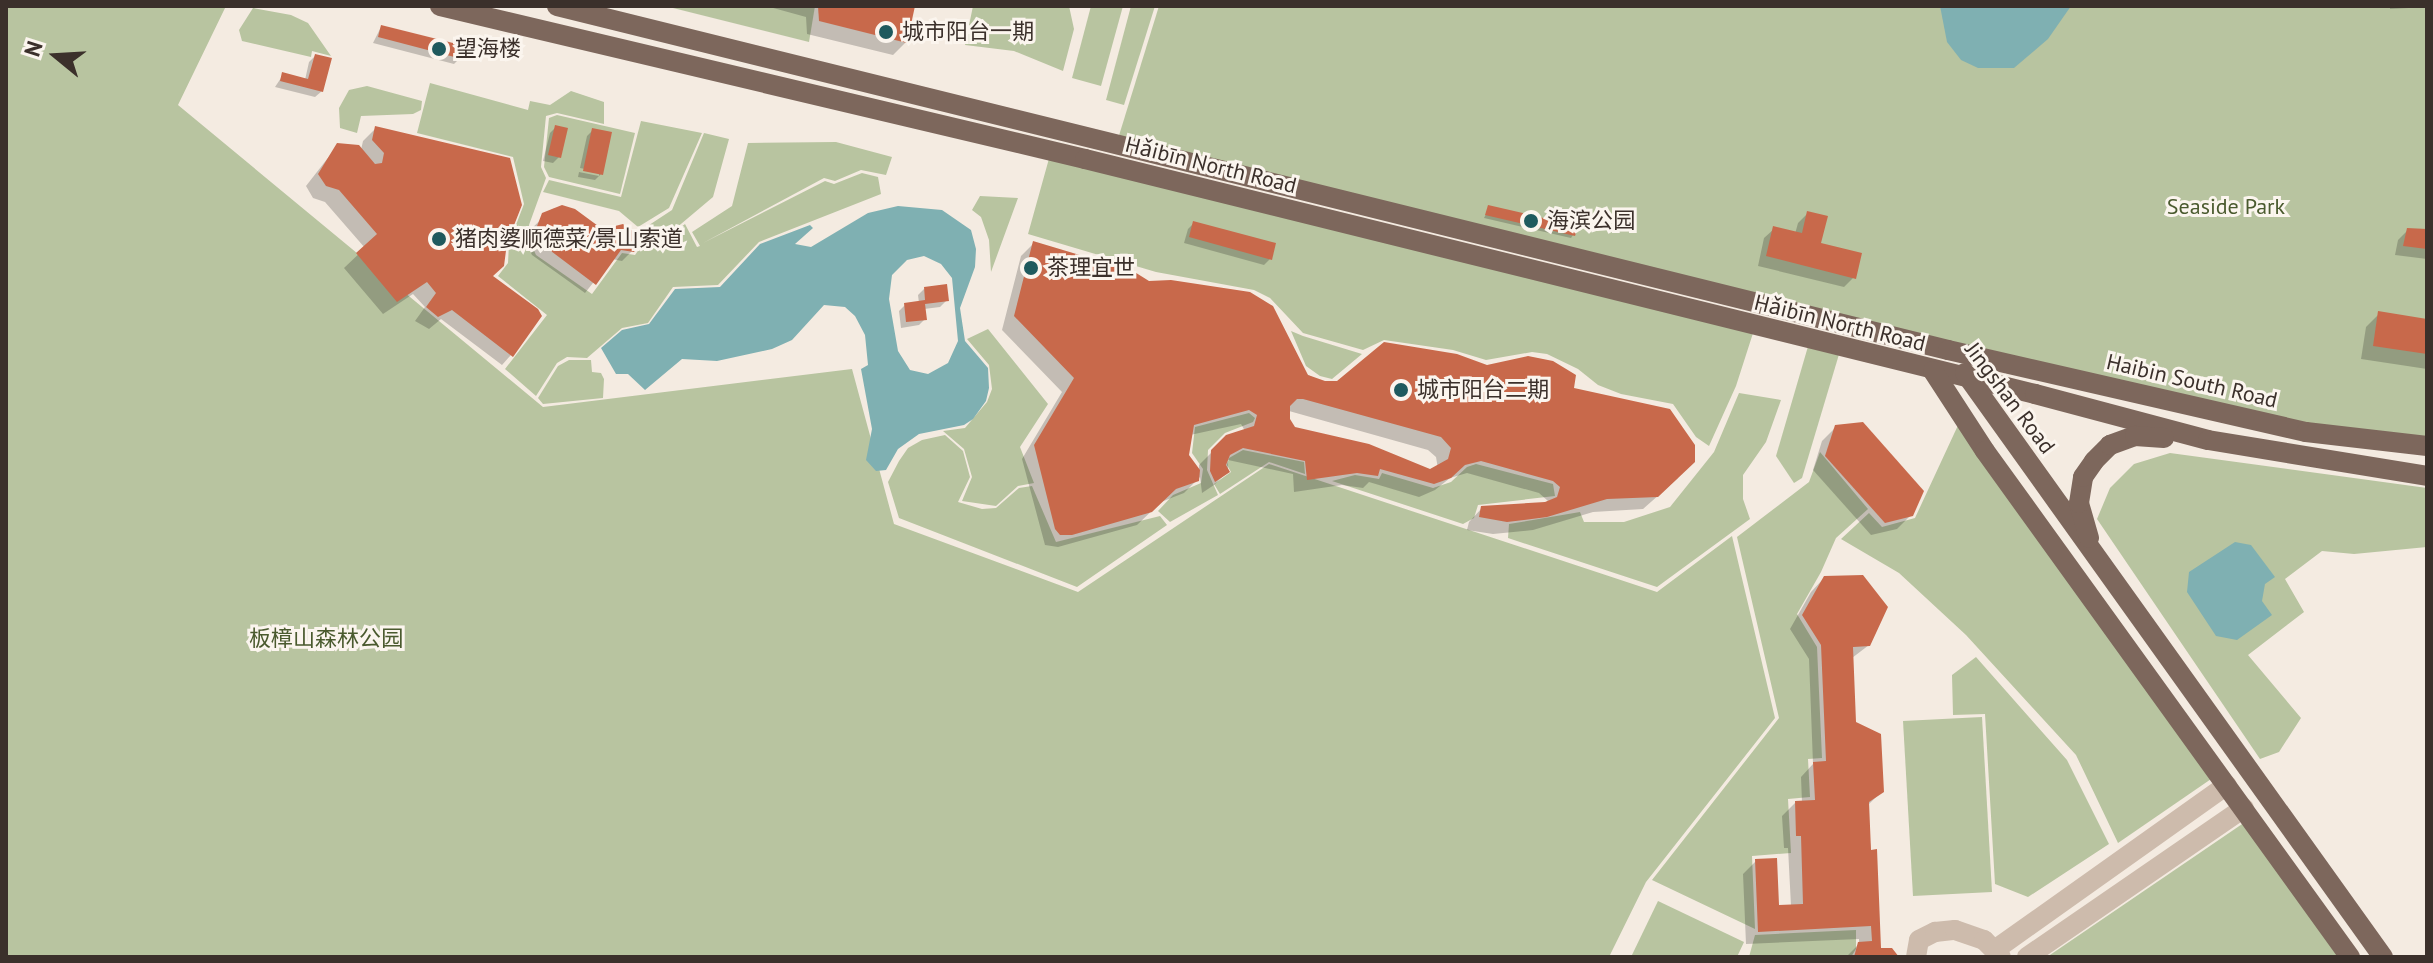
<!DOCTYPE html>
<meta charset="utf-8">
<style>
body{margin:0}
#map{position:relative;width:2433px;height:963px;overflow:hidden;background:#f4ebe1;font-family:"PT Sans","Noto Sans SC",sans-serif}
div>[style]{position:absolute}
.green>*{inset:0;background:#b8c4a0}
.water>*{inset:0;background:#7fb0b2}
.shadow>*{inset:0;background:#0003}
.building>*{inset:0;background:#c8694b}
.minor>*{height:20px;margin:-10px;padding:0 10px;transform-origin:10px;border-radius:10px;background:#cdbbac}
.major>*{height:20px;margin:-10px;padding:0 10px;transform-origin:10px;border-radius:10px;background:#7d675c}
.dots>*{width:22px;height:22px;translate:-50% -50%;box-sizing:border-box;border:4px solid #fbf5ee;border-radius:50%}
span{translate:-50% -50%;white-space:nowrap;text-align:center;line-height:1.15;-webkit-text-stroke:6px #fbf5ee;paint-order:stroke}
.poi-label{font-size:22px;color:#3b302b}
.left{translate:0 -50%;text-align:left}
.street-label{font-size:22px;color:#3b302b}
.park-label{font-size:22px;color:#4a5a2e}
.frame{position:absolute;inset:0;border:8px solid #3b302b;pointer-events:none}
.north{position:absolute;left:16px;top:16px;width:80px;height:80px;-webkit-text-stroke:6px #fbf5ee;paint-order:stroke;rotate:288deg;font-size:22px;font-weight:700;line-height:32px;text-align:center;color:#3b302b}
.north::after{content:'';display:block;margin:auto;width:28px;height:36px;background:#3b302b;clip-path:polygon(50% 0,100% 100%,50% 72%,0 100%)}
</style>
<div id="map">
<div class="green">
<div style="clip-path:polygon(6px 6px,226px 6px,178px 105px,543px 407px,852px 369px,894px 524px,1078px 592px,1269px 464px,1657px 592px,1732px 536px,1775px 718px,1646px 882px,1609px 957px,6px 957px)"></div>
<div style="clip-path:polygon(665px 6px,815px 6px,809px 42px)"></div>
<div style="clip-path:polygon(973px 6px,1069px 6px,1074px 29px,1063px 71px,1014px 51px,965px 45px)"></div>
<div style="clip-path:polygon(1091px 6px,1123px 6px,1101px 86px,1072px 78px)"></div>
<div style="clip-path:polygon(1131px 6px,1155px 6px,1124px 105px,1106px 100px)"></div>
<div style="clip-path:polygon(1159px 6px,2427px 6px,2427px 446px,2305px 431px,1117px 142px)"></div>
<div style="clip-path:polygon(253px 8px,291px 15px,308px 23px,331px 56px,312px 51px,311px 57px,242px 41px,239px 30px)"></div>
<div style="clip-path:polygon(430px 83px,528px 110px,530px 101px,550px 105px,571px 91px,604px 102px,604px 124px,557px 113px,546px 116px,541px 167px,546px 178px,529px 225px,530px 242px,536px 255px,592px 294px,622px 253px,635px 255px,647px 238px,656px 247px,685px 224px,697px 247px,700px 246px,692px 232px,732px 206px,748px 143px,836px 142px,892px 157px,886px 175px,861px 170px,835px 181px,824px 178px,703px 243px,825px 181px,834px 184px,862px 173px,878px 177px,881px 194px,759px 242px,718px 285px,673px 287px,648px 323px,622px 328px,587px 358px,567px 357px,557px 363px,536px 396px,505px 369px,547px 315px,498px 276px,508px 263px,509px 243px,524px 204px,513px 157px,417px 133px)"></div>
<div style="clip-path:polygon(367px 86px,422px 101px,421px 110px,413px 114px,361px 116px,357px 133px,340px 128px,339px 108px,349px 90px)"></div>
<div style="clip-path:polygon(557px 115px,635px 133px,620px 194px,549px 177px,544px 167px,549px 118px)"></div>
<div style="clip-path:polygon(641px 121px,702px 133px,669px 208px,638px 227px,619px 211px,543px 192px,549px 180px,621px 197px)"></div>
<div style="clip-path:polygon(704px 133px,729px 139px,713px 197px,656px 245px,643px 229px,672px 210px)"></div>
<div style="clip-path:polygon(1050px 155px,1754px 330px,1736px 386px,1709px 446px,1696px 437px,1673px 404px,1621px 394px,1598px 385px,1578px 369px,1547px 354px,1532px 352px,1486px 360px,1453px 350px,1384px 340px,1363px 350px,1303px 333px,1270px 298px,1254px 290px,1156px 272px,1028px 234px)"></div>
<div style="clip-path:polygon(980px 196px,1018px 198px,991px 272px,989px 240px,981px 217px,972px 210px)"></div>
<div style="clip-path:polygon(988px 329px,1048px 404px,1020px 447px,1034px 483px,1018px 486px,996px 506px,962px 501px,972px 477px,964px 449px,943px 431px,965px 428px,987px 402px,992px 389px,989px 365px,967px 339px)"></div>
<div style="clip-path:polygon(1291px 331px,1303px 336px,1362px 354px,1332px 379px,1320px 376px,1306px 366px)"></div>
<div style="clip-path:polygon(1809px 343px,1840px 351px,1802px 478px,1794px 483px,1776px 456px)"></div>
<div style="clip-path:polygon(569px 360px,591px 360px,592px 372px,601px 373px,604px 379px,603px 398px,543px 404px,538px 398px,558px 366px)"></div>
<div style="clip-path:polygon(1739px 393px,1781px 400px,1766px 442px,1743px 475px,1743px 499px,1750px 519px,1657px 587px,1508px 538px,1509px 524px,1580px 512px,1584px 522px,1624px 522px,1670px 507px,1714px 452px)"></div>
<div style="clip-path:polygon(1249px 413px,1255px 418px,1253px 422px,1225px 433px,1208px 450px,1207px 470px,1218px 495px,1170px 522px,1158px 511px,1173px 495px,1201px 483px,1203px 469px,1192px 453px,1195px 427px)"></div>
<div style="clip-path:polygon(1960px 421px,2214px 777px,2118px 843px,2076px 755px,1966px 635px,1899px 573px,1841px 539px,1869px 513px,1882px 527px,1915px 518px)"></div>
<div style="clip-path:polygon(945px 435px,963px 451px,970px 477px,958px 502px,982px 509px,996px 508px,1019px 488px,1032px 486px,1056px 542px,1160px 516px,1167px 525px,1077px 587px,899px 518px,888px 482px,899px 461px,908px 448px,922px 440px)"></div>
<div style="clip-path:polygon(1243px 450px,1304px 462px,1305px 474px,1269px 462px,1220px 494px,1214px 484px,1231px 472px,1227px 465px,1229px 458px)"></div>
<div style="clip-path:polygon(1820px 452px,1868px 509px,1836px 538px,1821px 572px,1797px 614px,1817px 647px,1822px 758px,1808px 759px,1810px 797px,1788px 799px,1791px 853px,1752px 856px,1755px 929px,1652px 880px,1779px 718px,1737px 537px,1809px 482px)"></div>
<div style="clip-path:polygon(2170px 453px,2427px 488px,2427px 547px,2354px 554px,2322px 551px,2285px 579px,2304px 612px,2248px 655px,2301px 718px,2279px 752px,2260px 759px,2097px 519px,2110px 488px,2134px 464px)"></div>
<div style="clip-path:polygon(1476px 464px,1553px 484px,1555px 496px,1478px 505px,1474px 518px,1463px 524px,1332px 481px,1355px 475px,1379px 479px,1382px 473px,1433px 488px,1451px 482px,1467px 467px)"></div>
<div style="clip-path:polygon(1976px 657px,2067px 760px,2109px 844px,2028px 897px,1995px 884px,1985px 714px,1953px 715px,1952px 675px)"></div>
<div style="clip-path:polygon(1982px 717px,1992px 892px,1913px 896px,1903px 721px)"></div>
<div style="clip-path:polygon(2251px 818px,2350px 957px,2047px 957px)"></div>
<div style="clip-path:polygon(1658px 901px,1744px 942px,1737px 957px,1631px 957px)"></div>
<div style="clip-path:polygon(1856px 930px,1856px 949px,1851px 957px,1749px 957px,1755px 935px)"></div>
</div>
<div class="water">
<div style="clip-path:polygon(1940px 6px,2071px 6px,2048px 39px,2014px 68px,1978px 68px,1961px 60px,1947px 42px)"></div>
<div style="clip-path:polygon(evenodd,898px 206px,942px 210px,971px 230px,976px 249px,975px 267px,960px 308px,965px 341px,988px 368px,989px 388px,986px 401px,973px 419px,964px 425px,919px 434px,898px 449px,886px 470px,876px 471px,866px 460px,872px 429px,861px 369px,868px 365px,865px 335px,855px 316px,845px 307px,824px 305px,792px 340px,772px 349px,717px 361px,682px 359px,645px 390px,628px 374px,616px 374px,601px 348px,622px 330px,649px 324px,675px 289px,720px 287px,760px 244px,810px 225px,813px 228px,795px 244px,811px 247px,868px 213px,898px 206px,924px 256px,941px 264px,952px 278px,958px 341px,948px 363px,928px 374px,910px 370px,898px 351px,889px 299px,892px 275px,907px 260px,924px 256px)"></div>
<div style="clip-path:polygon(2235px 542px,2251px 545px,2275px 577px,2265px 584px,2262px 601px,2272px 615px,2237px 640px,2216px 636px,2187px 592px,2189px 572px)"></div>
</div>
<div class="shadow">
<div style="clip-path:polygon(766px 6px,913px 6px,906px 42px,893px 55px,807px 34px,806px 17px)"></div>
<div style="clip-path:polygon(2390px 6px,2427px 6px,2427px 7px,2390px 9px)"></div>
<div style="clip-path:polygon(381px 27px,461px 57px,454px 64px,373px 43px)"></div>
<div style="clip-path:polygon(315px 56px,322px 91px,315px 97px,275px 87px,283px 75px,305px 80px,309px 62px)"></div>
<div style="clip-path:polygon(556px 127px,559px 157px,553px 163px,543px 161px,550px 133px)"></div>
<div style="clip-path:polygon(376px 128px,490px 277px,511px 355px,502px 365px,441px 319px,429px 329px,415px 321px,425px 307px,413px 294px,383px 314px,344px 268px,365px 248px,325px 202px,313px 198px,306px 186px,338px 145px,361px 150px,363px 141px)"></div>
<div style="clip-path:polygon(593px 130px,601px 174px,599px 176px,599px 172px,580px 168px,587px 136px)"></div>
<div style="clip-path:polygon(579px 172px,599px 176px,595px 180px,578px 177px)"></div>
<div style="clip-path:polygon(562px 207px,632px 251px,622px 261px,612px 259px,585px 293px,532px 255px,528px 247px,530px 230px,552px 209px)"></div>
<div style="clip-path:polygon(1489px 208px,1573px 235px,1571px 238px,1484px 218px)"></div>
<div style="clip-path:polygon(1808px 213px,1819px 244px,1854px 277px,1844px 287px,1758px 266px,1764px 238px,1774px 229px,1795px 234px,1798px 223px)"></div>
<div style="clip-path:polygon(1194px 223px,1270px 259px,1264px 265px,1184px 243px,1188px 229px)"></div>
<div style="clip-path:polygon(2408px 230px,2427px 231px,2427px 259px,2395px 255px,2398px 240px)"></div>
<div style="clip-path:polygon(evenodd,1034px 243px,1325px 383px,1486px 367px,1571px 389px,1678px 478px,1643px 509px,1593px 512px,1533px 530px,1493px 534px,1467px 530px,1469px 522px,1482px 508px,1545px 504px,1548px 501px,1539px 493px,1467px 473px,1450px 478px,1435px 490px,1419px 497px,1369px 482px,1363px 488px,1342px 485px,1294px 492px,1293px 474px,1228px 460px,1228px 471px,1214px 485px,1202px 493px,1200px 477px,1184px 493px,1161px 502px,1137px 525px,1058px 547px,1045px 545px,1022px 459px,1062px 392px,1002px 330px,1021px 256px,1034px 243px,1289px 411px,1428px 450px,1436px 457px,1438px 469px,1430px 471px,1298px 431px,1288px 420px,1289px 411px,1034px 243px,1241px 424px,1245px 431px,1227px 437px,1199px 465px,1199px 472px,1187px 455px,1190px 435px,1241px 424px)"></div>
<div style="clip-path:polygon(924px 289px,947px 300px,940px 307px,924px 309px,925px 319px,919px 325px,901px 328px,899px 311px,905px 305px,919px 303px,918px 295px)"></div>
<div style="clip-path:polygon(2379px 314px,2427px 321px,2427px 369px,2361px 359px,2366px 327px)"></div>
<div style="clip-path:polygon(1836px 427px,1911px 515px,1897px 529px,1871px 535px,1813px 470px,1822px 441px)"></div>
<div style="clip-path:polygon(1824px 578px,1869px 645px,1852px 658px,1855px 724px,1882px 791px,1867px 806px,1879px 950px,1897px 957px,1846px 957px,1859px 944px,1859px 939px,1746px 944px,1743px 874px,1756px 861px,1777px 907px,1791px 906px,1788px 848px,1784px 848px,1782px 816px,1795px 803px,1802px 803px,1801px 777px,1813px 764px,1809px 659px,1790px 629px,1811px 592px)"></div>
</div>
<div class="building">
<div style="clip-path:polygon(818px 6px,915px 6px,907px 43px,819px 21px)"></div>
<div style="clip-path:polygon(381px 25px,465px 46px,462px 59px,378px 37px)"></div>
<div style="clip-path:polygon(315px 54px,332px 58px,323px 92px,280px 81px,282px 72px,308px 79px)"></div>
<div style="clip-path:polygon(555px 125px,568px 128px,561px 158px,548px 155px)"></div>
<div style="clip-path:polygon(375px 126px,510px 158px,522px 205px,507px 243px,504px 266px,493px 276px,538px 309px,542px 316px,513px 357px,452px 310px,438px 317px,426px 307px,436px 293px,427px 282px,397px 302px,356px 253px,377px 234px,339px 190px,326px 186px,318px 174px,337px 143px,359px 145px,375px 164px,382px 163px,384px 153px,372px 140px)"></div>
<div style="clip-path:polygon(592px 128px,612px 132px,603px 175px,583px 171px)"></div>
<div style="clip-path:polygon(562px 205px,575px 209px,609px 234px,615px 226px,623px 224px,641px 237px,641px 242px,634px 252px,621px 250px,596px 285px,539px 242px,536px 229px,542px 213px)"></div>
<div style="clip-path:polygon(1488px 205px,1578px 226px,1575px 236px,1485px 215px)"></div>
<div style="clip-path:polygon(1807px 211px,1828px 216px,1821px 243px,1862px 253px,1856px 279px,1766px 256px,1773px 226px,1802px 233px)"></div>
<div style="clip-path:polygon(1193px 221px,1276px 243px,1272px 260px,1189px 237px)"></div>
<div style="clip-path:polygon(2407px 228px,2427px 229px,2427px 249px,2403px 246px)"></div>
<div style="clip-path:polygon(evenodd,1033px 241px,1133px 271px,1149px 281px,1171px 280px,1250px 292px,1273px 306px,1308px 375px,1325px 381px,1337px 381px,1384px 342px,1457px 354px,1487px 365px,1528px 356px,1553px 361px,1576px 375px,1574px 388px,1670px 409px,1695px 445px,1695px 462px,1658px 497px,1607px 499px,1547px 517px,1507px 522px,1479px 517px,1481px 506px,1545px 502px,1557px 497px,1560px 487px,1553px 481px,1481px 461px,1465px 465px,1451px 478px,1434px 484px,1380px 469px,1378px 476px,1357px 473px,1307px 480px,1305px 461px,1243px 448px,1230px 455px,1226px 465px,1230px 472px,1215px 482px,1210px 471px,1211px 450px,1226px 435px,1254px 426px,1257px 415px,1249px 410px,1194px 425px,1189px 455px,1200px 470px,1199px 481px,1176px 489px,1152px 512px,1072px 535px,1060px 535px,1055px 529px,1034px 445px,1074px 378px,1014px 316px,1033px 241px,1303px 399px,1441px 437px,1451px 448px,1448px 459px,1430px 469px,1369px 444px,1295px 427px,1290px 419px,1290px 406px,1297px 399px,1303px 399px)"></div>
<div style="clip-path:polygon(947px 284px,949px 301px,925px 304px,927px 320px,906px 322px,904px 303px,925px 300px,924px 287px)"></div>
<div style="clip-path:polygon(2378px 311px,2427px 319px,2427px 354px,2373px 346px)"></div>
<div style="clip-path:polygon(1863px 422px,1924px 491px,1913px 516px,1885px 523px,1825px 456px,1835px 425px)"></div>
<div style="clip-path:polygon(1863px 575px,1888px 607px,1870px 646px,1853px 647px,1856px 722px,1881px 734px,1884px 792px,1869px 802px,1871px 850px,1877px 849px,1881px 948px,1892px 948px,1899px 957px,1854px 957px,1858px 942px,1872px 941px,1871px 926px,1758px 932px,1755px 859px,1777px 858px,1779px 905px,1803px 904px,1801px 836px,1796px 836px,1795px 801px,1815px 800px,1813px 762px,1826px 761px,1821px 645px,1802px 615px,1824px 576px)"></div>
</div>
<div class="minor">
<div style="left:1996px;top:949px;width:283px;rotate:-35.4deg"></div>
<div style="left:1916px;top:957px;width:17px;rotate:-80deg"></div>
<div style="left:1919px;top:940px;width:18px;rotate:-27deg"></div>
<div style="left:1935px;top:932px;width:20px;rotate:-6deg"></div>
<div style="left:1955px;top:930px;width:31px;rotate:19deg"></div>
<div style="left:1984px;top:940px;width:24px;rotate:45deg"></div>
<div style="left:2027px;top:957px;width:263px;rotate:-34.5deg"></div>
</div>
<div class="major">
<div style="left:440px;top:6px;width:663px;rotate:13.34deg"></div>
<div style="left:1085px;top:159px;width:979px;rotate:13.89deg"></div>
<div style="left:2035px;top:394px;width:179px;rotate:14.9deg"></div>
<div style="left:2208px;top:440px;width:222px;rotate:9.3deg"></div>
<div style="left:557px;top:6px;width:1433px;rotate:13.89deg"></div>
<div style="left:1948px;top:350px;width:367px;rotate:12.9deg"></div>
<div style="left:2306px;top:432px;width:122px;rotate:6.6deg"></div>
<div style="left:1933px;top:371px;width:95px;rotate:57deg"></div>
<div style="left:1985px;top:451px;width:624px;rotate:54.2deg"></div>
<div style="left:1965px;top:373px;width:718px;rotate:54.41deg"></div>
<div style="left:2089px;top:538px;width:36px;rotate:-106deg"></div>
<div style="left:2079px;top:503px;width:26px;rotate:-81deg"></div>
<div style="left:2083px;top:477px;width:19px;rotate:-55deg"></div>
<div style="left:2094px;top:461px;width:23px;rotate:-45deg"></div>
<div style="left:2110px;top:445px;width:27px;rotate:-20deg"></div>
<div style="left:2135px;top:436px;width:29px;rotate:4deg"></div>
</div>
<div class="dots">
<div style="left:886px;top:32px;background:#1f5a5e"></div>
<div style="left:439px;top:49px;background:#1f5a5e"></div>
<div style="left:1531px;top:221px;background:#1f5a5e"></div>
<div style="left:439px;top:239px;background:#1f5a5e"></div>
<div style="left:1031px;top:268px;background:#1f5a5e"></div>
<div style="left:1401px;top:390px;background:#1f5a5e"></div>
</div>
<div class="poi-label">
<span class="left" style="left:902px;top:32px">城市阳台一期</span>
<span class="left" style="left:455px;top:49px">望海楼</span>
<span class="left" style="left:1547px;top:221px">海滨公园</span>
<span class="left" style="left:455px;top:239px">猪肉婆顺德菜/景山索道</span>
<span class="left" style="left:1047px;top:268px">茶理宜世</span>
<span class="left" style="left:1417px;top:390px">城市阳台二期</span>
</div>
<div class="street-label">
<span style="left:1211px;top:165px;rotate:14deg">Hǎibīn North Road</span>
<span style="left:1840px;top:323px;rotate:14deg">Hǎibīn North Road</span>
<span style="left:2192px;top:381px;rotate:13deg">Haibin South Road</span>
<span style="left:2010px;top:398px;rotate:53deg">Jingshan Road</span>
</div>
<div class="park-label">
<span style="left:2226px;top:207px">Seaside Park</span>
<span style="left:326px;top:639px">板樟山森林公园</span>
</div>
<div class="frame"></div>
<div class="north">N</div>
</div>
